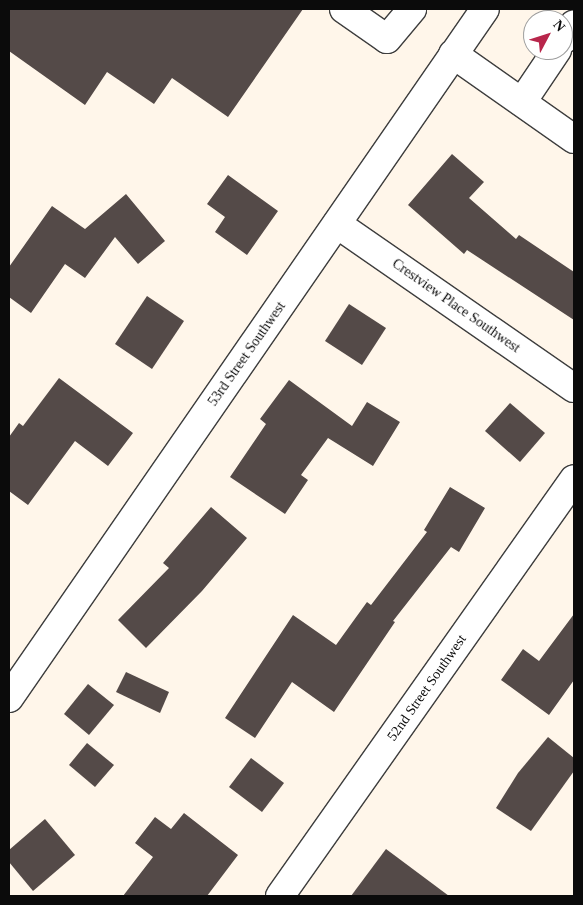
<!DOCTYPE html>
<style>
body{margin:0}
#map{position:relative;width:583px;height:905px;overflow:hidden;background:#fff6ea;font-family:Georgia,serif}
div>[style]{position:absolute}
.building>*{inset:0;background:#544a48}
.roads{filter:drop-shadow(1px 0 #3e3e3e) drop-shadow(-1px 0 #3e3e3e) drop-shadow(0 1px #3e3e3e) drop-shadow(0 -1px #3e3e3e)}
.minor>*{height:28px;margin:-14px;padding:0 14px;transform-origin:14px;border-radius:14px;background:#fff}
span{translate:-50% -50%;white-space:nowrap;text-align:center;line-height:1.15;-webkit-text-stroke:5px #fff;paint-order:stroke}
.street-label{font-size:14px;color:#0b0b0b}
.frame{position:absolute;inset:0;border:10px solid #0b0b0b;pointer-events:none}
.north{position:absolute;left:523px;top:10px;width:50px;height:50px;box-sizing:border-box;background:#fff;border:1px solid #9d9d9d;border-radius:50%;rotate:50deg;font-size:14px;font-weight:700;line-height:20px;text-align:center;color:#0b0b0b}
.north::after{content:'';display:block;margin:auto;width:18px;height:22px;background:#b8264b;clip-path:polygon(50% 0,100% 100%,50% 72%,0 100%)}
</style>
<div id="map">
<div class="building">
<div style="clip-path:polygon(9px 9px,303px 9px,228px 117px,172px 78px,154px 104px,107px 72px,85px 105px,9px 51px)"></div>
<div style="clip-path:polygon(452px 154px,484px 182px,469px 198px,516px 239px,519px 235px,574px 272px,574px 320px,467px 250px,464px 254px,408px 205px)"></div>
<div style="clip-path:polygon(228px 175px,278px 211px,247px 255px,215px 232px,225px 217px,207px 204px)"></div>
<div style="clip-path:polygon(126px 194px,165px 241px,138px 264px,115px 237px,85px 278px,65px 264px,31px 313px,9px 297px,9px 267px,52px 206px,85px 229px)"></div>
<div style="clip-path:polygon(147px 296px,184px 321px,152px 369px,115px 344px)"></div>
<div style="clip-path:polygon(349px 304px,386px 328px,362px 365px,325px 341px)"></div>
<div style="clip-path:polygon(59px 378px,133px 433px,108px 466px,75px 441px,28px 505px,9px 491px,9px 437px,19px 423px,23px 426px)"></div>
<div style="clip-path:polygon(289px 380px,352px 426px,367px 402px,400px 422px,373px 466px,328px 438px,301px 475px,308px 480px,285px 514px,230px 477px,266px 424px,260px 419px)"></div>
<div style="clip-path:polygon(510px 403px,545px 433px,520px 462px,485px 431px)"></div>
<div style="clip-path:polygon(450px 487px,485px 508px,459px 552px,451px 547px,393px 621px,395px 622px,334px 712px,292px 682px,255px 738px,225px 718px,293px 615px,336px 645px,367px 602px,371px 605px,427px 532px,424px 530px)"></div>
<div style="clip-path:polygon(211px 507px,247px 538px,202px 591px,146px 648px,118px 620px,169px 568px,163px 563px)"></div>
<div style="clip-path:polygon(574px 614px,574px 680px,549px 715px,501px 680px,523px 649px,539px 661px)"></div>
<div style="clip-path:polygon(126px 672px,169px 692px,160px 713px,116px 692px)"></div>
<div style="clip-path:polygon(88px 684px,114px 705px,89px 735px,64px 714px)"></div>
<div style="clip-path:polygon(548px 737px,574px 758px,574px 771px,531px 831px,496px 808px,518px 773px)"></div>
<div style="clip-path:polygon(87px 743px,114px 765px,95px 787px,69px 765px)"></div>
<div style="clip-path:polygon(251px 758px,284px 783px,262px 812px,229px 787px)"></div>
<div style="clip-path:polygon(184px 813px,238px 855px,207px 896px,123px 896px,153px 857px,135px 843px,155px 817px,171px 829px)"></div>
<div style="clip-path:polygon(45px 819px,75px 855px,33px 891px,9px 862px,9px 850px)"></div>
<div style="clip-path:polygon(386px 849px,449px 896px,351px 896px)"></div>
</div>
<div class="roads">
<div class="minor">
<div style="left:344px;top:9px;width:52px;rotate:34.9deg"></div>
<div style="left:387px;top:39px;width:39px;rotate:-50deg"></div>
<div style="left:563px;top:40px;width:19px;rotate:-55deg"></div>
<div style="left:453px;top:54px;width:148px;rotate:35.1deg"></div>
<div style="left:522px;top:102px;width:63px;rotate:-56.1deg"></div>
<div style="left:337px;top:224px;width:288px;rotate:34.7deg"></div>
<div style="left:9px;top:698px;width:837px;rotate:-55.36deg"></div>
<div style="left:280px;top:896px;width:510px;rotate:-54.81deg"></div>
</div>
</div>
<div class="street-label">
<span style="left:456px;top:306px;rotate:35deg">Crestview Place Southwest</span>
<span style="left:247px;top:354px;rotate:-55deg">53rd Street Southwest</span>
<span style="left:427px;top:688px;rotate:-55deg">52nd Street Southwest</span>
</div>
<div class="frame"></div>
<div class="north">N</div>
</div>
